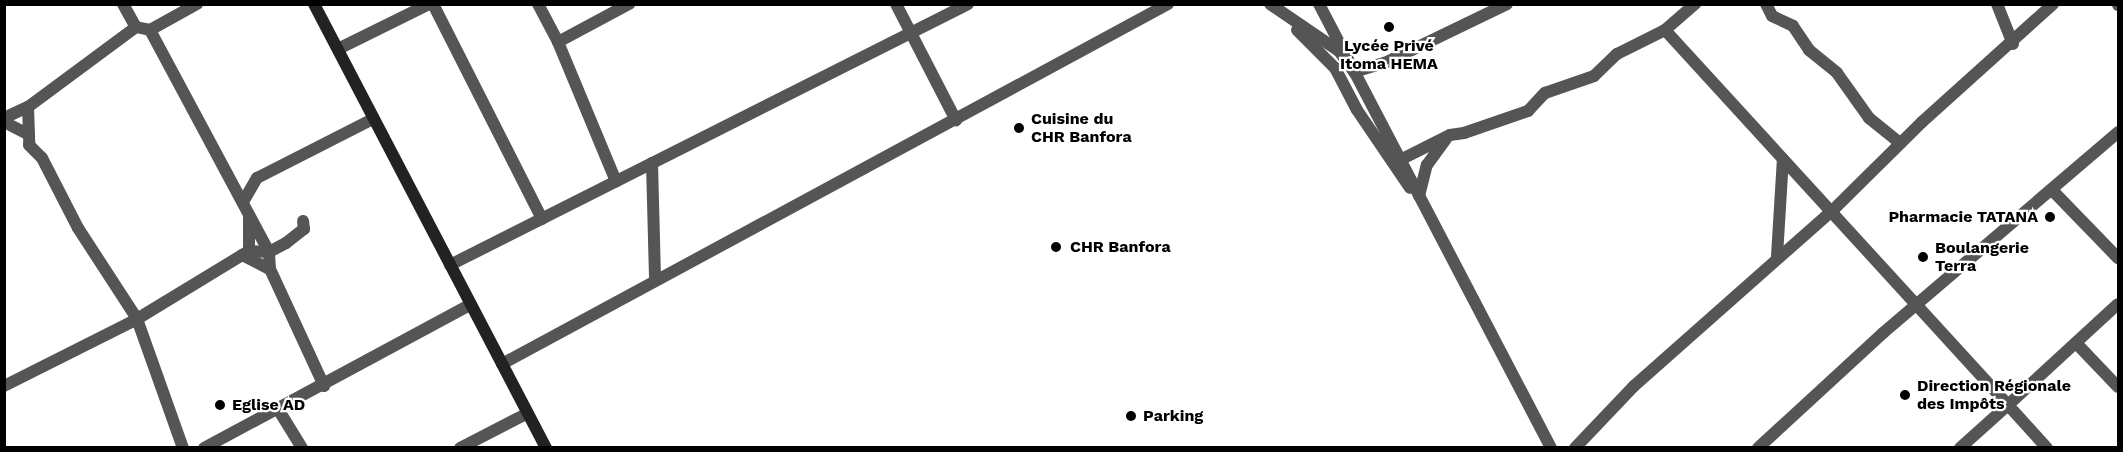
<!DOCTYPE html>
<meta charset="utf-8">
<style>
body{margin:0}
#map{position:relative;width:2123px;height:452px;overflow:hidden;background:#fff;font-family:"Work Sans",sans-serif}
div>[style]{position:absolute}
.minor>*{height:12px;margin:-6px;padding:0 6px;transform-origin:6px;border-radius:6px;background:#555}
.tertiary>*{height:12px;margin:-6px;padding:0 6px;transform-origin:6px;border-radius:6px;background:#555}
.secondary>*{height:12px;margin:-6px;padding:0 6px;transform-origin:6px;border-radius:6px;background:#222}
.dots>*{width:16px;height:16px;translate:-50% -50%;box-sizing:border-box;border:3px solid #fff;border-radius:50%}
span{translate:-50% -50%;white-space:nowrap;text-align:center;line-height:1.15;-webkit-text-stroke:4.5px #fff;paint-order:stroke}
.poi-label{font-size:16px;color:#000;font-weight:700}
.left{translate:0 -50%;text-align:left}
.right{translate:-100% -50%;text-align:right}
.frame{position:absolute;inset:0;border:6px solid #000;pointer-events:none}
</style>
<div id="map">
<div class="minor">
<div style="left:123px;top:4px;width:26px;rotate:61deg"></div>
<div style="left:433px;top:4px;width:241px;rotate:63.1deg"></div>
<div style="left:538px;top:4px;width:43px;rotate:62.2deg"></div>
<div style="left:558px;top:42px;width:151px;rotate:67.4deg"></div>
<div style="left:896px;top:4px;width:131px;rotate:62.7deg"></div>
<div style="left:1270px;top:4px;width:83px;rotate:34.3deg"></div>
<div style="left:1339px;top:51px;width:26px;rotate:54deg"></div>
<div style="left:1354px;top:72px;width:37px;rotate:-17deg"></div>
<div style="left:1389px;top:61px;width:131px;rotate:-25.8deg"></div>
<div style="left:1766px;top:4px;width:13px;rotate:63deg"></div>
<div style="left:1772px;top:16px;width:23px;rotate:25deg"></div>
<div style="left:1793px;top:26px;width:29px;rotate:56deg"></div>
<div style="left:1809px;top:50px;width:36px;rotate:39deg"></div>
<div style="left:1837px;top:73px;width:55px;rotate:54.6deg"></div>
<div style="left:1869px;top:118px;width:40px;rotate:39deg"></div>
<div style="left:1997px;top:4px;width:43px;rotate:68.2deg"></div>
<div style="left:2118px;top:4px;width:1px;rotate:90deg"></div>
<div style="left:150px;top:30px;width:252px;rotate:61.8deg"></div>
<div style="left:269px;top:252px;width:17px;rotate:87deg"></div>
<div style="left:270px;top:269px;width:129px;rotate:65.2deg"></div>
<div style="left:1297px;top:30px;width:54px;rotate:45deg"></div>
<div style="left:1335px;top:68px;width:47px;rotate:62.4deg"></div>
<div style="left:1357px;top:110px;width:94px;rotate:55.8deg"></div>
<div style="left:1665px;top:30px;width:508px;rotate:47.55deg"></div>
<div style="left:2008px;top:405px;width:149px;rotate:-42.6deg"></div>
<div style="left:558px;top:42px;width:81px;rotate:-28.2deg"></div>
<div style="left:338px;top:49px;width:102px;rotate:-26.3deg"></div>
<div style="left:28px;top:107px;width:38px;rotate:88deg"></div>
<div style="left:29px;top:145px;width:18px;rotate:45deg"></div>
<div style="left:42px;top:158px;width:79px;rotate:62.8deg"></div>
<div style="left:78px;top:228px;width:108px;rotate:57deg"></div>
<div style="left:137px;top:319px;width:137px;rotate:70.4deg"></div>
<div style="left:4px;top:118px;width:26px;rotate:-25deg"></div>
<div style="left:28px;top:107px;width:134px;rotate:-36.5deg"></div>
<div style="left:136px;top:27px;width:14px;rotate:12deg"></div>
<div style="left:150px;top:30px;width:54px;rotate:-29deg"></div>
<div style="left:4px;top:122px;width:28px;rotate:27deg"></div>
<div style="left:1400px;top:160px;width:56px;rotate:-26.6deg"></div>
<div style="left:1450px;top:135px;width:14px;rotate:-8deg"></div>
<div style="left:1464px;top:133px;width:68px;rotate:-19deg"></div>
<div style="left:1528px;top:111px;width:25px;rotate:-47deg"></div>
<div style="left:1545px;top:93px;width:52px;rotate:-19.1deg"></div>
<div style="left:1594px;top:76px;width:32px;rotate:-44deg"></div>
<div style="left:1617px;top:54px;width:54px;rotate:-26.6deg"></div>
<div style="left:1665px;top:30px;width:40px;rotate:-41deg"></div>
<div style="left:652px;top:163px;width:116px;rotate:88.5deg"></div>
<div style="left:2052px;top:190px;width:95px;rotate:45.9deg"></div>
<div style="left:1419px;top:196px;width:32px;rotate:-76deg"></div>
<div style="left:1427px;top:165px;width:32px;rotate:-54deg"></div>
<div style="left:243px;top:202px;width:28px;rotate:-60deg"></div>
<div style="left:257px;top:178px;width:130px;rotate:-27deg"></div>
<div style="left:249px;top:251px;width:36px;rotate:-90deg"></div>
<div style="left:242px;top:255px;width:31px;rotate:27deg"></div>
<div style="left:1777px;top:256px;width:97px;rotate:-86.5deg"></div>
<div style="left:450px;top:265px;width:580px;rotate:-26.74deg"></div>
<div style="left:2076px;top:343px;width:61px;rotate:46.3deg"></div>
<div style="left:502px;top:364px;width:757px;rotate:-28.39deg"></div>
<div style="left:4px;top:386px;width:149px;rotate:-26.7deg"></div>
<div style="left:137px;top:319px;width:131px;rotate:-31.3deg"></div>
<div style="left:249px;top:251px;width:20px;rotate:3deg"></div>
<div style="left:269px;top:252px;width:19px;rotate:-28deg"></div>
<div style="left:286px;top:243px;width:23px;rotate:-38deg"></div>
<div style="left:304px;top:229px;width:8px;rotate:-97deg"></div>
<div style="left:278px;top:409px;width:46px;rotate:58.4deg"></div>
<div style="left:204px;top:448px;width:303px;rotate:-28.3deg"></div>
<div style="left:460px;top:448px;width:76px;rotate:-27.2deg"></div>
<div style="left:1575px;top:448px;width:86px;rotate:-46.4deg"></div>
<div style="left:1634px;top:386px;width:263px;rotate:-41.5deg"></div>
<div style="left:1831px;top:212px;width:128px;rotate:-44.7deg"></div>
<div style="left:1922px;top:122px;width:176px;rotate:-42deg"></div>
<div style="left:1758px;top:448px;width:170px;rotate:-42.6deg"></div>
<div style="left:1883px;top:333px;width:309px;rotate:-40.5deg"></div>
<div style="left:1960px;top:448px;width:64px;rotate:-41.9deg"></div>
<div style="left:2008px;top:405px;width:58px;rotate:47.8deg"></div>
</div>
<div class="tertiary">
<div style="left:1319px;top:4px;width:501px;rotate:62.41deg"></div>
</div>
<div class="secondary">
<div style="left:314px;top:4px;width:501px;rotate:62.41deg"></div>
</div>
<div class="dots">
<div style="left:1389px;top:27px;background:#000"></div>
<div style="left:1019px;top:128px;background:#000"></div>
<div style="left:2050px;top:217px;background:#000"></div>
<div style="left:1056px;top:247px;background:#000"></div>
<div style="left:1923px;top:257px;background:#000"></div>
<div style="left:1905px;top:395px;background:#000"></div>
<div style="left:220px;top:405px;background:#000"></div>
<div style="left:1131px;top:416px;background:#000"></div>
</div>
<div class="poi-label">
<span style="left:1389px;top:55px">Lycée Privé<br>Itoma HEMA</span>
<span class="left" style="left:1031px;top:128px">Cuisine du<br>CHR Banfora</span>
<span class="right" style="left:2038px;top:217px">Pharmacie TATANA</span>
<span class="left" style="left:1070px;top:247px">CHR Banfora</span>
<span class="left" style="left:1935px;top:257px">Boulangerie<br>Terra</span>
<span class="left" style="left:1917px;top:395px">Direction Régionale<br>des Impôts</span>
<span class="left" style="left:232px;top:405px">Eglise AD</span>
<span class="left" style="left:1143px;top:416px">Parking</span>
</div>
<div class="frame"></div>
</div>
